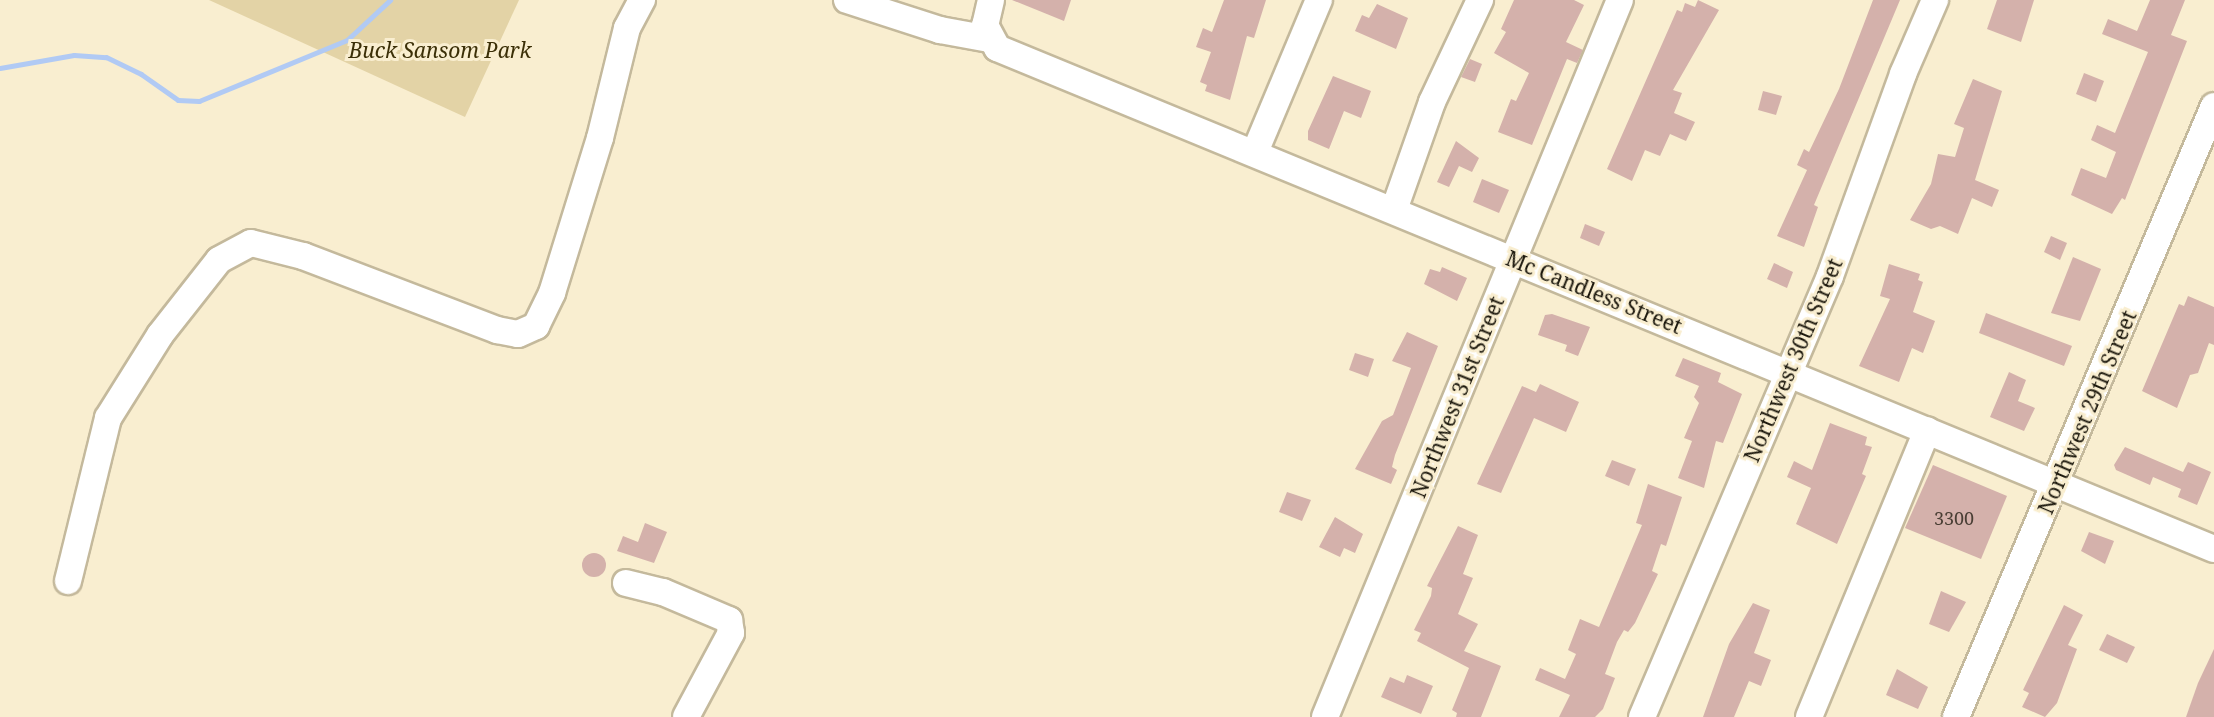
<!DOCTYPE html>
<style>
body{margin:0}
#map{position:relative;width:2214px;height:717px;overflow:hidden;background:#f9eed0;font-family:"Noto Serif",serif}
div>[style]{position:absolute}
.green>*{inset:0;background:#e3d3a6}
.stream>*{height:5px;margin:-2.5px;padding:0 2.5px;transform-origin:2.5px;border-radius:2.5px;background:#b1caf4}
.building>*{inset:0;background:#d4b1ab}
.round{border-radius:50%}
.roads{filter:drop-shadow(2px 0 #c4b99c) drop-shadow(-2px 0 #c4b99c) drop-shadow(0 2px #c4b99c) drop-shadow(0 -2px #c4b99c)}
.minor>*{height:26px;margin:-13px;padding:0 13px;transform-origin:13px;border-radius:13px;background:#fff}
span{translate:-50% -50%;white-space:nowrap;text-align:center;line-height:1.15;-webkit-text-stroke:6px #f9eed0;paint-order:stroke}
.number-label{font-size:18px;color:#493e34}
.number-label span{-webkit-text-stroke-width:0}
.park-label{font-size:21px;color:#3b2f07;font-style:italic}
.street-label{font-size:21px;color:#1b170c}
</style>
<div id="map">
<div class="green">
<div style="clip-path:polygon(209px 0,519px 0,465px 117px)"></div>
</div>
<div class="stream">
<div style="left:0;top:68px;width:75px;rotate:-10deg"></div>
<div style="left:74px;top:55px;width:32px;rotate:4deg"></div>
<div style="left:106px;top:57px;width:39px;rotate:26deg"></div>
<div style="left:141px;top:74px;width:45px;rotate:35.1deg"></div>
<div style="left:178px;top:100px;width:21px;rotate:3deg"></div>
<div style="left:199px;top:101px;width:160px;rotate:-22.4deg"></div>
<div style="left:347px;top:40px;width:59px;rotate:-42.9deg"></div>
</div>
<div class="building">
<div style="clip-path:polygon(1012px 0,1071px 0,1064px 21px)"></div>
<div style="clip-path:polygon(1224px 0,1266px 0,1254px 38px,1247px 36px,1230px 100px,1205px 91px,1207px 85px,1200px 82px,1211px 52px,1196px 47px,1203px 28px,1212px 32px)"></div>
<div style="clip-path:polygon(1514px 0,1574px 0,1584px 5px,1566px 42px,1583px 50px,1577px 63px,1567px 59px,1532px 145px,1498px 132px,1511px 99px,1516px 101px,1529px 73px,1494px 53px,1506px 32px,1501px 29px)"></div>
<div style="clip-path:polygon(1698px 0,1719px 10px,1673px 90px,1682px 93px,1674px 113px,1695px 122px,1686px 141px,1670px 134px,1660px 156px,1645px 150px,1632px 181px,1607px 169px,1677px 10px,1682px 12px,1685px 3px,1695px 7px)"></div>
<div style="clip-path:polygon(1873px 0,1900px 0,1814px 205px,1818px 207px,1804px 247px,1777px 236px,1807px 170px,1797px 165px,1804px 149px,1809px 152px,1839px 89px)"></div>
<div style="clip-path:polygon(1997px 0,2034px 0,2021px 42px,1987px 29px)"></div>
<div style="clip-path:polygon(2150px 0,2185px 0,2171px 35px,2187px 41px,2125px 200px,2122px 198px,2112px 214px,2071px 195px,2081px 168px,2106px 178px,2116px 152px,2091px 140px,2097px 125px,2115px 133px,2148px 52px,2102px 34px,2108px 19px,2137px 31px)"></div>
<div style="clip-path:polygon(1377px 4px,1408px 18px,1396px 49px,1355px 31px,1362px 15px,1369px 18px)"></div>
<div style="clip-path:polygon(1470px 59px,1482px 64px,1475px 82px,1461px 77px)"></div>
<div style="clip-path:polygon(2084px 73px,2104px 81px,2096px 102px,2076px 94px)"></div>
<div style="clip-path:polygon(1333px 76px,1371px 91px,1361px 118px,1344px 111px,1329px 149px,1308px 140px,1308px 131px)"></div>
<div style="clip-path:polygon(1973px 79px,2002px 91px,1975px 180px,1999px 190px,1992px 207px,1972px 198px,1958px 234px,1940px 226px,1931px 229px,1910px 220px,1931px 184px,1938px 154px,1955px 157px,1964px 128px,1954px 124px)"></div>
<div style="clip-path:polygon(1763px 91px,1782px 96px,1776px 115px,1758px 110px)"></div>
<div style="clip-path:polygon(1456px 141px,1479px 158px,1472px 172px,1459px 166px,1449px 187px,1437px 182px)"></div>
<div style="clip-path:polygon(1482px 179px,1509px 190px,1499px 213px,1473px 202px)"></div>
<div style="clip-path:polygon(1585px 224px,1605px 232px,1599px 246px,1580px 238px)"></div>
<div style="clip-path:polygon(2051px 236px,2067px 243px,2060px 260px,2044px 252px)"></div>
<div style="clip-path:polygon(2073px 257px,2101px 269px,2080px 321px,2051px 313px)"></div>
<div style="clip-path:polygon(1774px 263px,1793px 272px,1787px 288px,1767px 279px)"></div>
<div style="clip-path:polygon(1889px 264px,1920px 274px,1918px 280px,1923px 282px,1913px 312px,1935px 321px,1923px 353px,1912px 348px,1899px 382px,1859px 366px,1890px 299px,1880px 296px)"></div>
<div style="clip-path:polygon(1442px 267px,1467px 278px,1457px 301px,1424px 284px,1430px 269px,1440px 272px)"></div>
<div style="clip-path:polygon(2188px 296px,2214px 307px,2214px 345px,2209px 343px,2198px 373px,2190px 375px,2177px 408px,2142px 391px,2179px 304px,2184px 306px)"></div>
<div style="clip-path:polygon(1986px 313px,2072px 346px,2064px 366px,1979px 333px)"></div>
<div style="clip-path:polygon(1552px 314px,1590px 327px,1578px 356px,1565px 351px,1567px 345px,1538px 335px,1545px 315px)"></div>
<div style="clip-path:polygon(1407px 332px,1438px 346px,1395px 455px,1392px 467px,1397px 470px,1391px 484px,1355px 469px,1382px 421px,1393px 415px,1411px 368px,1392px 361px)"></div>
<div style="clip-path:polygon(1355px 353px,1374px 359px,1368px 377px,1349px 370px)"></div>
<div style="clip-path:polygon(1683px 358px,1721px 373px,1718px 382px,1742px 394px,1723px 443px,1716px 441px,1704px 488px,1678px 478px,1692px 441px,1684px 438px,1699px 403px,1694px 397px,1699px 386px,1675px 376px)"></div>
<div style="clip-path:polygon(2009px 372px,2026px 380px,2018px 401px,2035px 408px,2024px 431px,1990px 417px)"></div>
<div style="clip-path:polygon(1540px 384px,1579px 402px,1566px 432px,1534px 418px,1501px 493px,1477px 484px,1522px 386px,1536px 392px)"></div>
<div style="clip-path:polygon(1830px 423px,1867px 437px,1865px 445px,1872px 447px,1862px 474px,1866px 476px,1837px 544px,1796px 524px,1811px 488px,1787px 477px,1794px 461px,1812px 470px)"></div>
<div style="clip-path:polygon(2125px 447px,2183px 472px,2188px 462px,2211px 472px,2197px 505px,2178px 497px,2181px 489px,2153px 477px,2150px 485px,2116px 470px,2114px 465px)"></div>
<div style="clip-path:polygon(1612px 460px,1636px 469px,1629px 486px,1605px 476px)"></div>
<div style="clip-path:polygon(1933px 465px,2007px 496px,1981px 559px,1905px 528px)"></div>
<div style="clip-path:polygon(1648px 484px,1682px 497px,1666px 546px,1661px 544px,1652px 571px,1658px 574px,1635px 623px,1628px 632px,1624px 630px,1617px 642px,1605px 674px,1615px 678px,1603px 709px,1595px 717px,1559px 717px,1570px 695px,1535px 680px,1540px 668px,1565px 679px,1576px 654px,1568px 650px,1580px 619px,1599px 627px,1642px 525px,1636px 523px)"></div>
<div style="clip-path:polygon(1287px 492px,1311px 500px,1302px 521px,1279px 512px)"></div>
<div style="clip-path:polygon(1335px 517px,1363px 534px,1355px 553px,1344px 548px,1340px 557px,1319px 547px)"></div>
<div style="clip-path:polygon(645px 523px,667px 532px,654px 563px,617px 551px,623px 536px,638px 542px)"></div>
<div style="clip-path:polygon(1458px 526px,1478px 535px,1463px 574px,1473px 578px,1458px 614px,1478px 624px,1464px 651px,1501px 666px,1481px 717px,1456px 717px,1457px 713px,1452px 710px,1469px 668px,1417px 641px,1421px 633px,1414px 630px,1431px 596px,1432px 588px,1427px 586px)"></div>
<div style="clip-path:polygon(2089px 532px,2114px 541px,2105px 564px,2081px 551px)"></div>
<div class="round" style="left:582px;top:553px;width:24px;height:24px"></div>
<div style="clip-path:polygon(1941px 591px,1966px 602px,1949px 632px,1929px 624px)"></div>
<div style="clip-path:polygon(1753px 603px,1770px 610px,1754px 653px,1771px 660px,1761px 686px,1749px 681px,1734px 717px,1703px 717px,1729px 644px)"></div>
<div style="clip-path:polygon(2064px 605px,2083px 615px,2068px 645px,2077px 649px,2057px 703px,2045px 717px,2022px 707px,2029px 693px,2023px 690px)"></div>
<div style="clip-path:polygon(2107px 634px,2135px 647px,2127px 663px,2099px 650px)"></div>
<div style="clip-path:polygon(2214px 649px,2214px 717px,2186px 717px,2198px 683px)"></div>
<div style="clip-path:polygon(1897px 669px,1928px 687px,1918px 709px,1886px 695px)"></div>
<div style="clip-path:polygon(1407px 675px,1433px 686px,1421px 714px,1381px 697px,1390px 677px,1404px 683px)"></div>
</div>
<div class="roads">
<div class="minor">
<div style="left:847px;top:0;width:98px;rotate:17.9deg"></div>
<div style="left:940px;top:30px;width:50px;rotate:10.4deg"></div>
<div style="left:991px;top:0;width:26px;rotate:103deg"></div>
<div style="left:985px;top:25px;width:26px;rotate:62deg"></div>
<div style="left:997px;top:48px;width:1316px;rotate:22.38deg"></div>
<div style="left:1255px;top:152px;width:165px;rotate:-67.2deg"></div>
<div style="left:1394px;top:210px;width:114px;rotate:-70.6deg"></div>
<div style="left:1432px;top:102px;width:113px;rotate:-64.8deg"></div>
<div style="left:68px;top:581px;width:168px;rotate:-76.2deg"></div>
<div style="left:108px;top:418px;width:98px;rotate:-57.9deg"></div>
<div style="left:160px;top:335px;width:95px;rotate:-51.8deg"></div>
<div style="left:219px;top:260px;width:36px;rotate:-28deg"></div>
<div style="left:251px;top:243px;width:54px;rotate:14deg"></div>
<div style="left:303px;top:256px;width:208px;rotate:20.9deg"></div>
<div style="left:497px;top:330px;width:21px;rotate:11deg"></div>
<div style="left:518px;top:334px;width:20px;rotate:-24deg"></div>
<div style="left:536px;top:326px;width:37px;rotate:-64deg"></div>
<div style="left:552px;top:293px;width:162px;rotate:-72.8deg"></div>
<div style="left:600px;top:138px;width:113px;rotate:-76.2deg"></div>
<div style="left:627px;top:28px;width:32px;rotate:-62deg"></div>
<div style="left:626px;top:583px;width:38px;rotate:14deg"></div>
<div style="left:663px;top:592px;width:72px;rotate:23deg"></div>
<div style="left:729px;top:620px;width:13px;rotate:81deg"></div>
<div style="left:731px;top:633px;width:95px;rotate:118.2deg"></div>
<div style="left:1325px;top:717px;width:775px;rotate:-67.64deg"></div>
<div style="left:1642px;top:717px;width:479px;rotate:-66.9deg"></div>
<div style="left:1830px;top:276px;width:215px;rotate:-70.1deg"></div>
<div style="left:1903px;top:74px;width:81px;rotate:-66.6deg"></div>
<div style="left:1809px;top:717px;width:310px;rotate:-67.6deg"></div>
<div style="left:1956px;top:717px;width:663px;rotate:-67.11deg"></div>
</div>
</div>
<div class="number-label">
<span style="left:1954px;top:518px">3300</span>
</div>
<div class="park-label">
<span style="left:440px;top:50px">Buck Sansom Park</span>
</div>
<div class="street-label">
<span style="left:1594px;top:292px;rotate:22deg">Mc Candless Street</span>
<span style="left:1793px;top:360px;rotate:-67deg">Northwest 30th Street</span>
<span style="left:1457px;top:397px;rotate:-68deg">Northwest 31st Street</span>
<span style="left:2087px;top:412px;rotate:-67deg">Northwest 29th Street</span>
</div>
</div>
